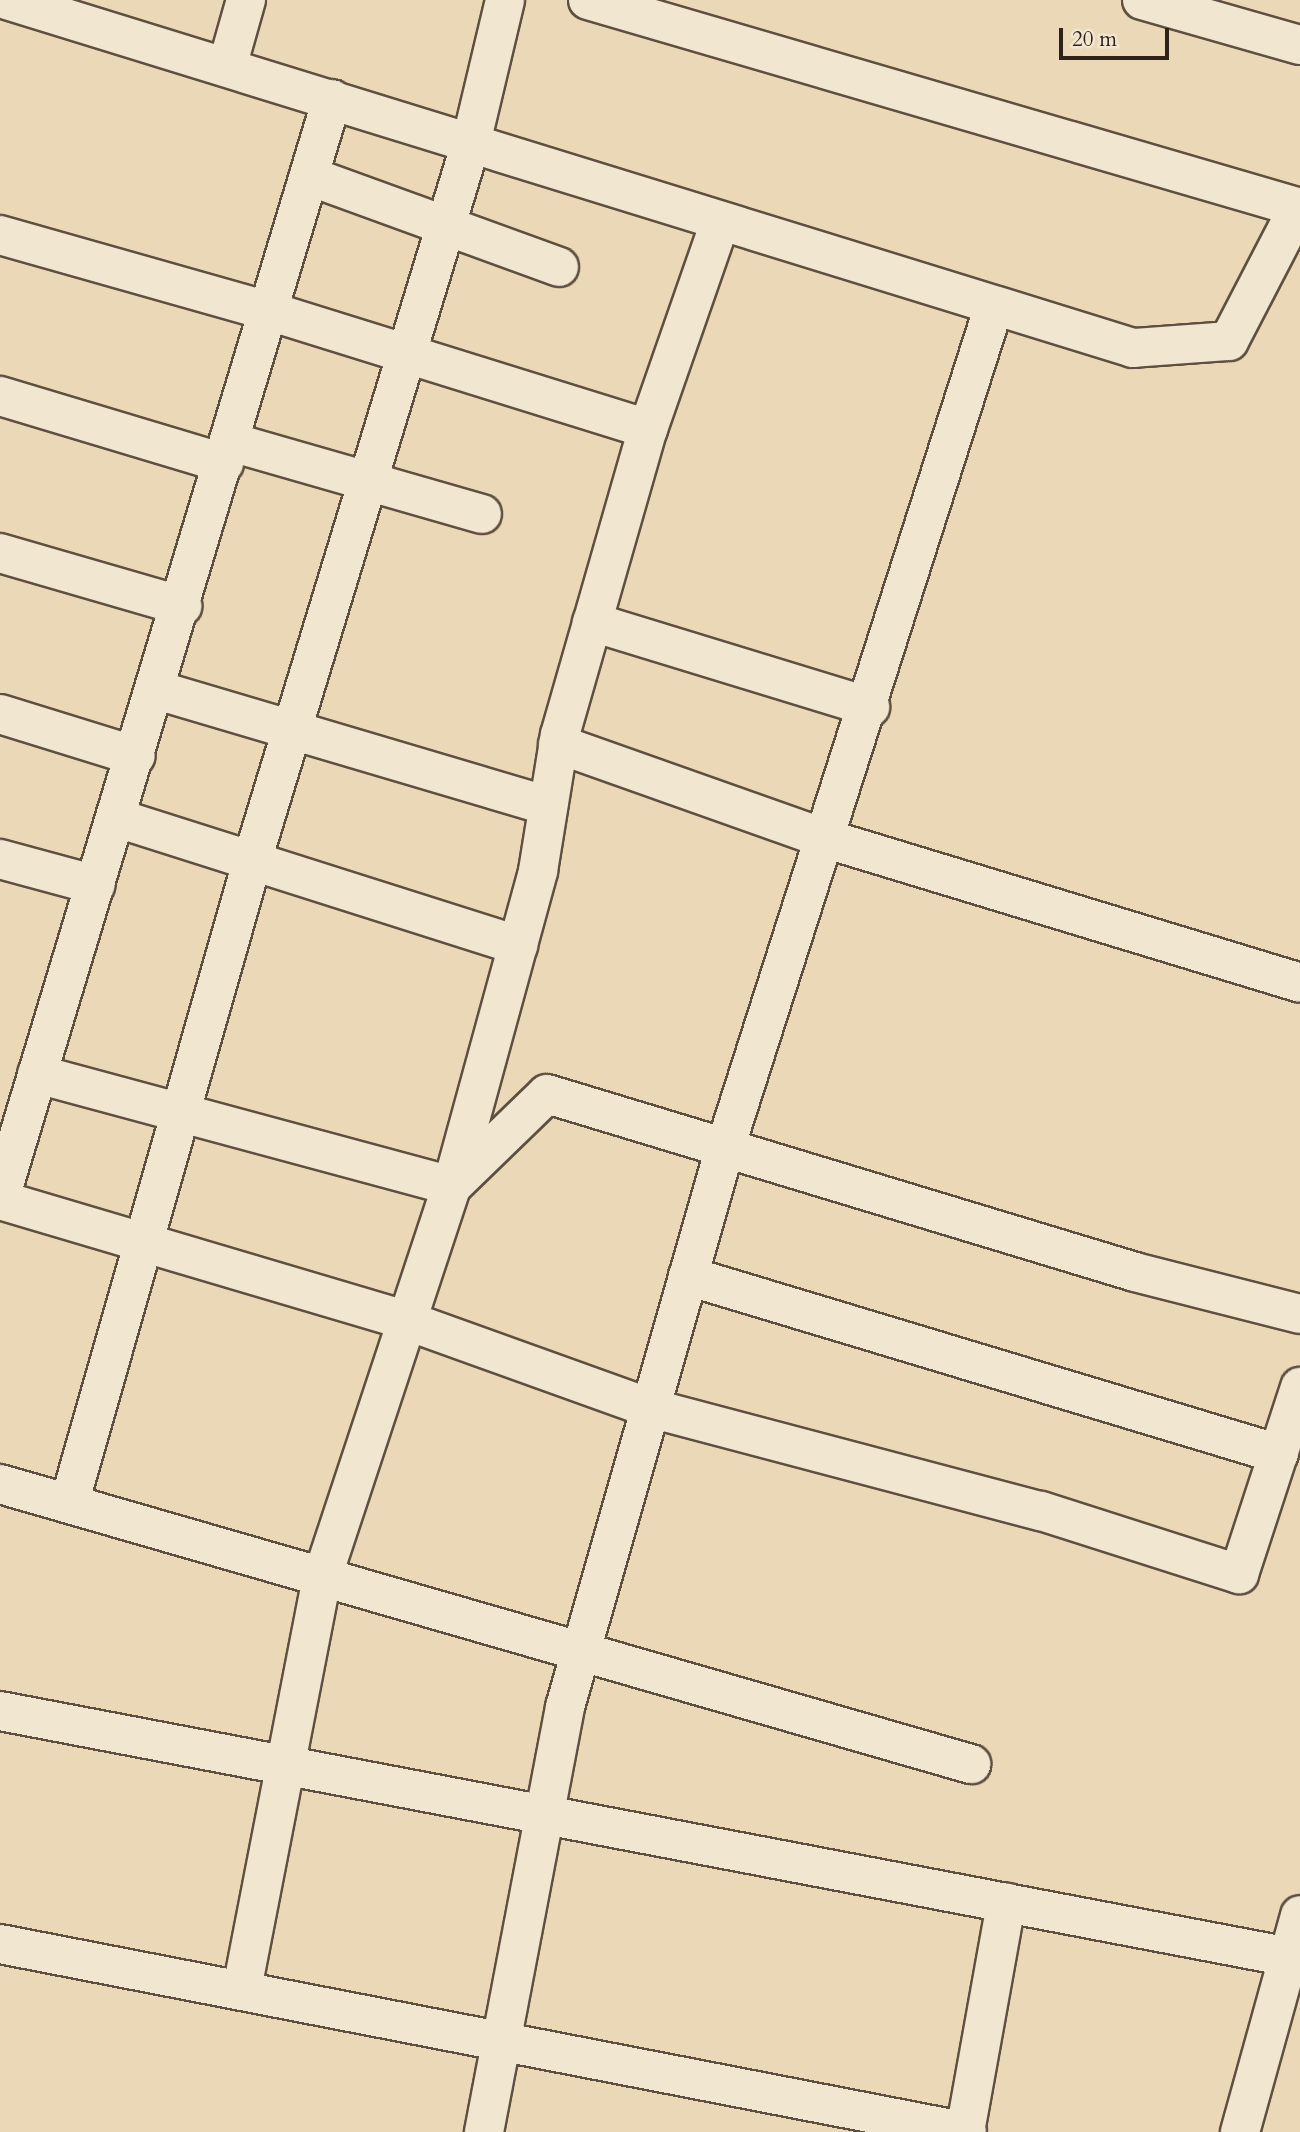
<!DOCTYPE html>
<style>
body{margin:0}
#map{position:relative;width:1300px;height:2132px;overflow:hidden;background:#ead8b6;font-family:Cardo,serif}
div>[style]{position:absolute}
.roads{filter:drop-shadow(2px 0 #5e5040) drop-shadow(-2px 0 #5e5040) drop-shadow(0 2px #5e5040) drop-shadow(0 -2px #5e5040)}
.street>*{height:38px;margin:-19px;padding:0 19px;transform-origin:19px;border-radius:19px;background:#f1e6d0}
.secondary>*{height:38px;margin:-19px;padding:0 19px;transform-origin:19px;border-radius:19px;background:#f1e6d0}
span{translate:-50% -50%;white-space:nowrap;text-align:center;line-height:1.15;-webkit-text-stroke:6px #f1e6d0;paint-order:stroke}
.scale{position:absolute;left:1059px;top:28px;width:110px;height:32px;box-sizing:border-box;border:4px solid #2f2319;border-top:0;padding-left:9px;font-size:21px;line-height:24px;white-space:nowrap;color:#2f2319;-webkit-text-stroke:5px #f1e6d0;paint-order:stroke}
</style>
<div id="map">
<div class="roads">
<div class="street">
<div style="left:7px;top:0;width:1179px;rotate:17.17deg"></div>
<div style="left:1133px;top:348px;width:96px;rotate:-4.2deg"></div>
<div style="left:1229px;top:341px;width:150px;rotate:-62.6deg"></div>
<div style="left:588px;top:0;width:742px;rotate:16.28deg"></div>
<div style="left:1142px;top:0;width:164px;rotate:15.9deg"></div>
<div style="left:227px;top:67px;width:70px;rotate:-74.2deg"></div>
<div style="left:309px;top:176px;width:266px;rotate:20deg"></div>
<div style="left:0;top:235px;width:280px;rotate:15.8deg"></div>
<div style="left:269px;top:311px;width:397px;rotate:17.3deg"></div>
<div style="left:0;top:396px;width:234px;rotate:16.7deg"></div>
<div style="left:231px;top:442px;width:261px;rotate:16deg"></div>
<div style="left:0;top:553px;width:190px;rotate:16.2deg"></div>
<div style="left:592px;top:622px;width:291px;rotate:17deg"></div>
<div style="left:157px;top:690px;width:408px;rotate:16.5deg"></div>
<div style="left:0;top:714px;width:142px;rotate:17.2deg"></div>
<div style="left:558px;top:744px;width:285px;rotate:19.5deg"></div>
<div style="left:827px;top:839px;width:494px;rotate:16.9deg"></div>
<div style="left:117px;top:818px;width:421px;rotate:17.6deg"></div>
<div style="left:0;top:859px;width:99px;rotate:15.2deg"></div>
<div style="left:37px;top:1074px;width:430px;rotate:15.1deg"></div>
<div style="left:452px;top:1186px;width:132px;rotate:-44.1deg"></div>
<div style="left:547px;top:1094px;width:614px;rotate:16.84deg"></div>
<div style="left:1135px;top:1272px;width:170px;rotate:14.3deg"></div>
<div style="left:0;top:1198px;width:1148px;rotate:-73.19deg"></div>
<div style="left:0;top:1200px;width:426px;rotate:16.5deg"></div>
<div style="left:408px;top:1321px;width:257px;rotate:19.8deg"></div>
<div style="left:650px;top:1408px;width:404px;rotate:14.8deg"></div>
<div style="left:1041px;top:1511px;width:208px;rotate:17.7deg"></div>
<div style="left:1239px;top:1574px;width:197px;rotate:-71.9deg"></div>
<div style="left:688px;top:1276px;width:617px;rotate:16.76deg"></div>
<div style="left:0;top:1484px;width:1011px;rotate:16.09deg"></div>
<div style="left:69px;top:1504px;width:689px;rotate:-74.09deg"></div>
<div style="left:258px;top:841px;width:730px;rotate:-73.03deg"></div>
<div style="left:471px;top:143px;width:147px;rotate:-76.6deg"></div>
<div style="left:0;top:1944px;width:985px;rotate:11deg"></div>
<div style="left:242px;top:1989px;width:419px;rotate:-79deg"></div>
<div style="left:322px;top:1578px;width:413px;rotate:-71.7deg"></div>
<div style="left:452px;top:1186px;width:327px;rotate:-74.7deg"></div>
<div style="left:538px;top:871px;width:138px;rotate:-80.8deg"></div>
<div style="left:560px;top:735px;width:318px;rotate:-74deg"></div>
<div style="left:648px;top:429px;width:219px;rotate:-70.8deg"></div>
<div style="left:484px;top:2132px;width:433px;rotate:-79.2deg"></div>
<div style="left:565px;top:1707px;width:581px;rotate:-74.03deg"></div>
<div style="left:725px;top:1148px;width:884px;rotate:-72.28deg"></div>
<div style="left:965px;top:2132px;width:233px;rotate:-79.8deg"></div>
</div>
<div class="secondary">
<div style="left:0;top:1711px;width:1312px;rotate:10.8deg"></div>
<div style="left:1240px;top:2132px;width:225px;rotate:-74.5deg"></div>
</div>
</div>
<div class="scale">20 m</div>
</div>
